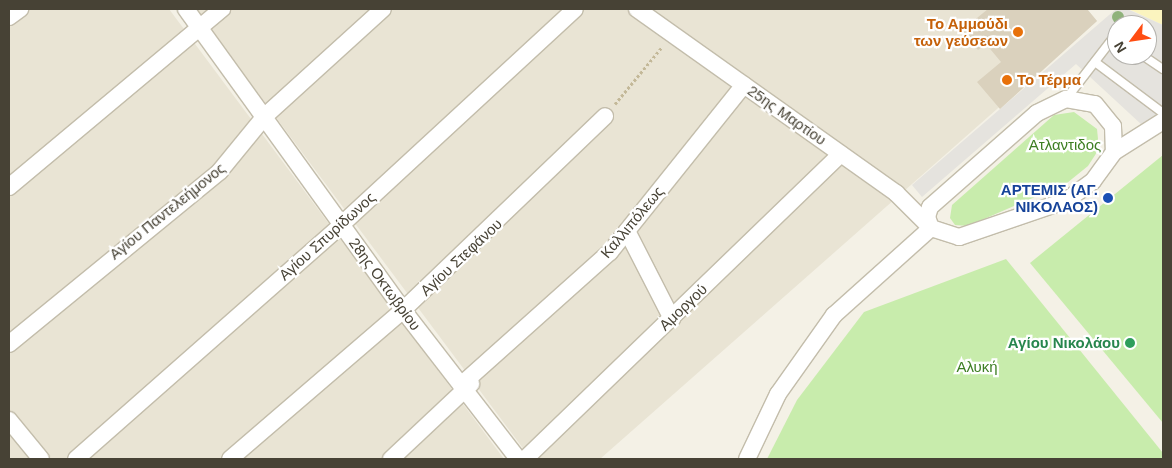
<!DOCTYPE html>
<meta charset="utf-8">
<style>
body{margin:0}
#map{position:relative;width:1172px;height:468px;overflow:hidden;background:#f4f1e6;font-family:Arial,sans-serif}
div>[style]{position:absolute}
.residential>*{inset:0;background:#e9e4d4}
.green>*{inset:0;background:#c8ecac}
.sand>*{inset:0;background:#fbf4bf}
.parking>*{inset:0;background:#e5e3de}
.building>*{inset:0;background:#dad1bd}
.path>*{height:3px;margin-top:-1.5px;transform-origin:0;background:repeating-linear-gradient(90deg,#c3b898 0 2.5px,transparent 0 5px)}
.roads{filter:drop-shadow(1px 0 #c3bdab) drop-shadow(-1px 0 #c3bdab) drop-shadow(0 1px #c3bdab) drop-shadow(0 -1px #c3bdab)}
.lane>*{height:8px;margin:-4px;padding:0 4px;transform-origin:4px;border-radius:4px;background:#fff}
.street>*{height:16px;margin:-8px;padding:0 8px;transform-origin:8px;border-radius:8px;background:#fff}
.trees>*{width:12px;height:12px;margin:-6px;border-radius:50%;background:#8fb27b}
.dots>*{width:14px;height:14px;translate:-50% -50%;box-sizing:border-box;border:2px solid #fff;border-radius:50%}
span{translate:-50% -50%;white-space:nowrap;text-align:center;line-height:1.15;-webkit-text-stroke:4.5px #fff;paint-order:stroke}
.food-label{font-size:15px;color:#c56008;font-weight:700}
.right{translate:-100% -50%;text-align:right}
.left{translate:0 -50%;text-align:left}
.street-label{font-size:15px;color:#474235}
.park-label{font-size:15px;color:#3d7e23}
.transit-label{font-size:15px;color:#164399;font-weight:700}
.leisure-label{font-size:15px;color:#27864d;font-weight:700}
.frame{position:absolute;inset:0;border:10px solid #474235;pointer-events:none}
.north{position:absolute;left:1107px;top:15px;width:50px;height:50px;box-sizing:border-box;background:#fff;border:1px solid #b5b3ae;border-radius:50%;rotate:239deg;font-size:14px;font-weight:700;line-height:20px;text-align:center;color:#474235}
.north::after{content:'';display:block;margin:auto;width:18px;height:22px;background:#ff4d12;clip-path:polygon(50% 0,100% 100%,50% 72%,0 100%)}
</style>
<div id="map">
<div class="residential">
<div style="clip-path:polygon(9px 9px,169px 9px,504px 459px,9px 459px)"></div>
<div style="clip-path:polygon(195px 9px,1087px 9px,1097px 21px,600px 459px,531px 459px)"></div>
</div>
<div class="green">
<div style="clip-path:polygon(1074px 112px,1097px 129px,1099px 149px,1088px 166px,1067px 183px,968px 226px,955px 225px,950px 218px,952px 205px,1054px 115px)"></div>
<div style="clip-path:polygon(1163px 155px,1163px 423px,1030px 263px)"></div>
<div style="clip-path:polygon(1006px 259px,1163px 453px,1163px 459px,767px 459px,797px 400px,864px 312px)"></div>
</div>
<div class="sand">
<div style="clip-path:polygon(1127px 9px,1163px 9px,1163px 25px,1133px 11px)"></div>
</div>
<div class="parking">
<div style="clip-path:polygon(evenodd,1116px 9px,1127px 9px,1163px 25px,1163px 112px,1142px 125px,1076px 64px,922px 197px,912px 185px,1116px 9px,1117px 25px,1147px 25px,1147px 55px,1117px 55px,1117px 25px)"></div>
</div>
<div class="building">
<div style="clip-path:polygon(988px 9px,1087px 9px,1097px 21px,1000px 109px,977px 82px,1001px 62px,986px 44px,978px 50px,961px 31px)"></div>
</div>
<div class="path">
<div style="left:615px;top:104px;width:74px;rotate:-50.5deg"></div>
</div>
<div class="roads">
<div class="lane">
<div style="left:1142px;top:55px;width:25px;rotate:34deg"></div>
<div style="left:1095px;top:62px;width:85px;rotate:36.9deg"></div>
<div style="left:1066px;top:99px;width:78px;rotate:-52.3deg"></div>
<div style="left:1114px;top:37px;width:4px;rotate:45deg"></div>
</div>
<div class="street">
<div style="left:186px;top:9px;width:371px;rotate:54.2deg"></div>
<div style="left:403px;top:310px;width:188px;rotate:52.3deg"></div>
<div style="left:637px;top:9px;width:318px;rotate:35.4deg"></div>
<div style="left:896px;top:193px;width:49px;rotate:45deg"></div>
<div style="left:9px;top:17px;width:14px;rotate:-36deg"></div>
<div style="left:1066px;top:99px;width:29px;rotate:10deg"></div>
<div style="left:1095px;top:104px;width:28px;rotate:51deg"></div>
<div style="left:1113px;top:126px;width:26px;rotate:88deg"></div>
<div style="left:1114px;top:152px;width:36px;rotate:126deg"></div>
<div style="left:1093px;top:181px;width:34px;rotate:144deg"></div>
<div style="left:1065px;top:201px;width:112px;rotate:161.2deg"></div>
<div style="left:959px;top:237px;width:29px;rotate:-162deg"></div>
<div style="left:931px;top:228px;width:12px;rotate:-110deg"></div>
<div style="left:927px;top:217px;width:10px;rotate:-73deg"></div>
<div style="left:930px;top:207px;width:142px;rotate:-41.3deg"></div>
<div style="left:1037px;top:113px;width:32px;rotate:-26deg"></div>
<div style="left:1114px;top:152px;width:58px;rotate:-32.3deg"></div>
<div style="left:9px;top:187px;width:278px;rotate:-39.9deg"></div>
<div style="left:627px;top:231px;width:99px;rotate:62.9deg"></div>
<div style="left:9px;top:344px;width:273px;rotate:-39.3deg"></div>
<div style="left:220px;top:171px;width:71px;rotate:-50.7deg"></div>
<div style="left:265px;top:116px;width:159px;rotate:-42.2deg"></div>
<div style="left:461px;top:385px;width:200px;rotate:-41.8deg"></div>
<div style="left:610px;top:252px;width:214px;rotate:-51.3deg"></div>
<div style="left:9px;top:420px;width:50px;rotate:50.6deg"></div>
<div style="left:76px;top:459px;width:354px;rotate:-41.4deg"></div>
<div style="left:341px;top:225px;width:318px;rotate:-42.7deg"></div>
<div style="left:230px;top:459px;width:228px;rotate:-40.7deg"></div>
<div style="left:403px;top:310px;width:280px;rotate:-43.8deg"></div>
<div style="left:391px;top:459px;width:110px;rotate:-43.2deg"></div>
<div style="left:525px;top:459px;width:439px;rotate:-44deg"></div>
<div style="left:747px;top:459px;width:72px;rotate:-64.5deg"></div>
<div style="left:778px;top:394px;width:97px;rotate:-54.7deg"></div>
<div style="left:834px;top:315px;width:130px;rotate:-41.9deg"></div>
</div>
</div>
<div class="trees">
<div style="left:1118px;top:17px"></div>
</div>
<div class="dots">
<div style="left:1018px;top:32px;background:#e8710a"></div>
<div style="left:1007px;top:80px;background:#e8710a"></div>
<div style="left:1108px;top:198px;background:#1a4fb4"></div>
<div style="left:1130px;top:343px;background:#2e9e5b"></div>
</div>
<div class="food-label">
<span class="right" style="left:1008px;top:32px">Το Αμμούδι<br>των γεύσεων</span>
<span class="left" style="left:1017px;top:80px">Το Τέρμα</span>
</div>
<div class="street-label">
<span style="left:787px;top:115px;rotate:35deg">25ης Μαρτίου</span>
<span style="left:167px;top:211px;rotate:-39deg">Αγίου Παντελεήμονος</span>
<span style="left:632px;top:222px;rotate:-50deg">Καλλιπόλεως</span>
<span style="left:327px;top:236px;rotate:-42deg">Αγίου Σπυρίδωνος</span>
<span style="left:461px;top:257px;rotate:-43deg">Αγίου Στεφάνου</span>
<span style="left:385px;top:284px;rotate:54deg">28ης Οκτωβρίου</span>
<span style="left:683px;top:307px;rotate:-44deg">Αμοργού</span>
</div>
<div class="park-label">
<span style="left:1065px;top:145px">Ατλαντιδος</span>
<span style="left:977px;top:367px">Αλυκή</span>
</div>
<div class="transit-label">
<span class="right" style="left:1098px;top:198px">ΑΡΤΕΜΙΣ (ΑΓ.<br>ΝΙΚΟΛΑΟΣ)</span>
</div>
<div class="leisure-label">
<span class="right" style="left:1120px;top:343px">Αγίου Νικολάου</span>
</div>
<div class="frame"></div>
<div class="north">N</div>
</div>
